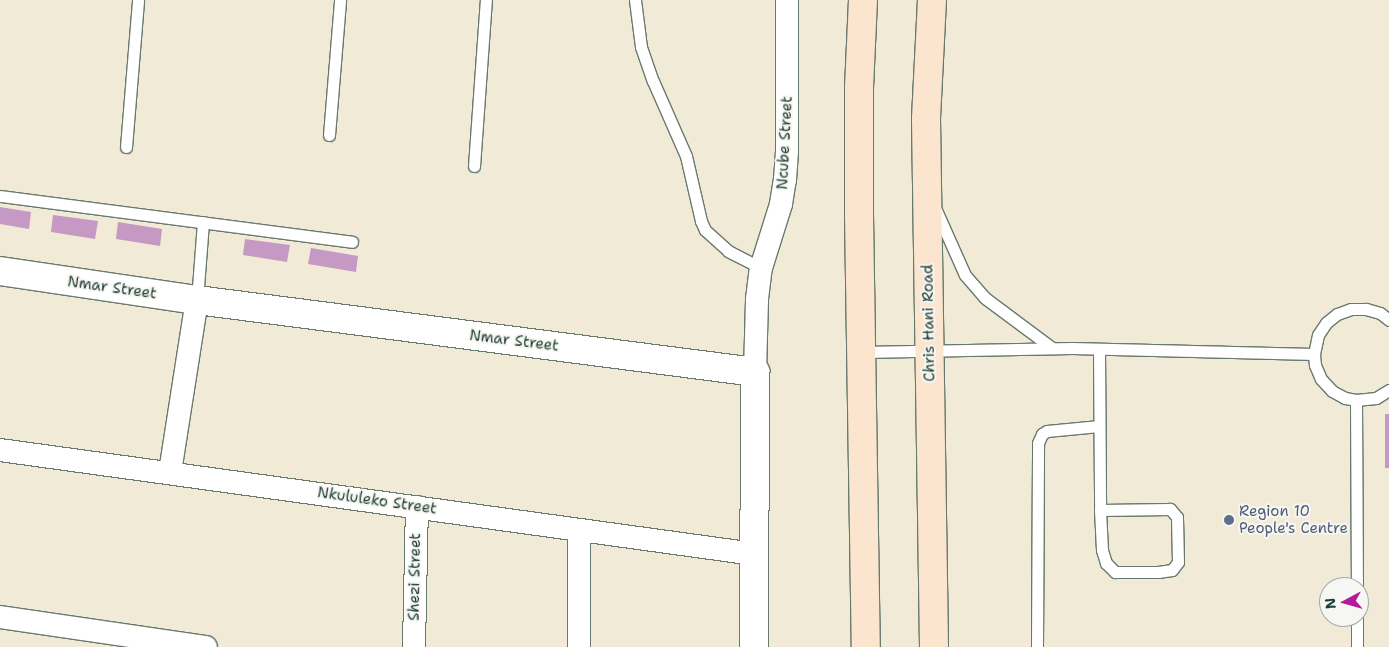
<!DOCTYPE html>
<style>
body{margin:0}
#map{position:relative;width:1389px;height:647px;overflow:hidden;background:#f1ead6;font-family:"Shantell Sans",sans-serif}
div>[style]{position:absolute}
.building>*{inset:0;background:#c698c4}
.roads{filter:drop-shadow(1px 0 #687a6d) drop-shadow(-1px 0 #687a6d) drop-shadow(0 1px #687a6d) drop-shadow(0 -1px #687a6d)}
.service>*{height:11px;margin:-5.5px;padding:0 5.5px;transform-origin:5.5px;border-radius:5.5px;background:#fff}
.minor>*{height:22px;margin:-11px;padding:0 11px;transform-origin:11px;border-radius:11px;background:#fff}
.tertiary>*{height:28px;margin:-14px;padding:0 14px;transform-origin:14px;border-radius:14px;background:#fff}
.secondary>*{height:28px;margin:-14px;padding:0 14px;transform-origin:14px;border-radius:14px;background:#fce5cf}
.dots>*{width:14px;height:14px;translate:-50% -50%;box-sizing:border-box;border:2px solid #f6f6f2;border-radius:50%}
span{translate:-50% -50%;white-space:nowrap;text-align:center;line-height:1.15;-webkit-text-stroke:4px #f6f6f2;paint-order:stroke}
.street-label{font-size:15px;color:#1f3d34}
.service-label{font-size:15px;color:#4e5e75}
.left{translate:0 -50%;text-align:left}
.north{position:absolute;left:1319px;top:577px;width:50px;height:50px;box-sizing:border-box;background:#f6f6f2;border:1px solid #a0aca6;border-radius:50%;rotate:264deg;font-size:14px;font-weight:700;line-height:20px;text-align:center;color:#1f3d34}
.north::after{content:'';display:block;margin:auto;width:18px;height:22px;background:#b5179e;clip-path:polygon(50% 0,100% 100%,50% 72%,0 100%)}
</style>
<div id="map">
<div class="building">
<div style="clip-path:polygon(0 207px,31px 212px,29px 229px,0 224px)"></div>
<div style="clip-path:polygon(53px 215px,98px 221px,95px 239px,51px 232px)"></div>
<div style="clip-path:polygon(118px 222px,162px 229px,160px 246px,116px 239px)"></div>
<div style="clip-path:polygon(245px 239px,290px 245px,287px 262px,243px 255px)"></div>
<div style="clip-path:polygon(311px 248px,358px 256px,356px 272px,308px 264px)"></div>
<div style="clip-path:polygon(1385px 414px,1389px 414px,1389px 468px,1385px 468px)"></div>
</div>
<div class="roads">
<div class="service">
<div style="left:635px;top:0;width:47px;rotate:82.7deg"></div>
<div style="left:641px;top:47px;width:36px;rotate:71deg"></div>
<div style="left:653px;top:81px;width:82px;rotate:66.3deg"></div>
<div style="left:686px;top:156px;width:67px;rotate:77deg"></div>
<div style="left:701px;top:221px;width:10px;rotate:66deg"></div>
<div style="left:705px;top:230px;width:31px;rotate:42deg"></div>
<div style="left:728px;top:251px;width:37px;rotate:27deg"></div>
<div style="left:329px;top:135px;width:135px;rotate:-85.3deg"></div>
<div style="left:126px;top:147px;width:147px;rotate:-85.3deg"></div>
<div style="left:474px;top:166px;width:166px;rotate:-85.9deg"></div>
<div style="left:0;top:196px;width:355px;rotate:7.4deg"></div>
<div style="left:936px;top:210px;width:71px;rotate:66deg"></div>
<div style="left:965px;top:275px;width:30px;rotate:49deg"></div>
<div style="left:985px;top:298px;width:84px;rotate:36.7deg"></div>
<div style="left:197px;top:300px;width:78px;rotate:-85.6deg"></div>
<div style="left:1389px;top:320px;width:11px;rotate:-142deg"></div>
<div style="left:1380px;top:313px;width:15px;rotate:-164deg"></div>
<div style="left:1366px;top:309px;width:15px;rotate:180deg"></div>
<div style="left:1351px;top:309px;width:15px;rotate:160deg"></div>
<div style="left:1337px;top:314px;width:14px;rotate:141deg"></div>
<div style="left:1326px;top:323px;width:14px;rotate:124deg"></div>
<div style="left:1318px;top:335px;width:19px;rotate:102deg"></div>
<div style="left:1314px;top:354px;width:11px;rotate:85deg"></div>
<div style="left:1315px;top:365px;width:15px;rotate:67deg"></div>
<div style="left:1321px;top:379px;width:16px;rotate:47deg"></div>
<div style="left:1332px;top:391px;width:15px;rotate:28deg"></div>
<div style="left:1345px;top:398px;width:11px;rotate:10deg"></div>
<div style="left:1356px;top:400px;width:20px;rotate:-6deg"></div>
<div style="left:1376px;top:398px;width:15px;rotate:-32deg"></div>
<div style="left:1099px;top:349px;width:161px;rotate:89.6deg"></div>
<div style="left:1100px;top:510px;width:40px;rotate:87.1deg"></div>
<div style="left:1102px;top:550px;width:14px;rotate:73deg"></div>
<div style="left:1106px;top:563px;width:13px;rotate:45deg"></div>
<div style="left:1115px;top:572px;width:43px"></div>
<div style="left:1158px;top:572px;width:14px;rotate:-8deg"></div>
<div style="left:1172px;top:570px;width:10px;rotate:-53deg"></div>
<div style="left:1178px;top:562px;width:45px;rotate:-91.3deg"></div>
<div style="left:1177px;top:517px;width:11px;rotate:-131deg"></div>
<div style="left:1170px;top:509px;width:70px;rotate:179.2deg"></div>
<div style="left:862px;top:352px;width:210px;rotate:-1.1deg"></div>
<div style="left:1072px;top:348px;width:242px;rotate:1.4deg"></div>
<div style="left:1356px;top:400px;width:187px;rotate:89.7deg"></div>
<div style="left:1357px;top:617px;width:30px;rotate:90deg"></div>
<div style="left:1037px;top:647px;width:204px;rotate:-89.7deg"></div>
<div style="left:1038px;top:443px;width:10px;rotate:-66deg"></div>
<div style="left:1042px;top:434px;width:6px;rotate:-31deg"></div>
<div style="left:1047px;top:431px;width:52px;rotate:-5.5deg"></div>
</div>
<div class="minor">
<div style="left:755px;top:372px;width:73px;rotate:-88.4deg"></div>
<div style="left:757px;top:299px;width:31px;rotate:-83deg"></div>
<div style="left:761px;top:268px;width:67px;rotate:-72.6deg"></div>
<div style="left:781px;top:204px;width:24px;rotate:-81deg"></div>
<div style="left:785px;top:180px;width:29px;rotate:-86deg"></div>
<div style="left:787px;top:151px;width:151px;rotate:-90deg"></div>
<div style="left:0;top:450px;width:761px;rotate:7.85deg"></div>
<div style="left:170px;top:472px;width:174px;rotate:-81.1deg"></div>
<div style="left:579px;top:531px;width:116px;rotate:90deg"></div>
<div style="left:0;top:617px;width:208px;rotate:8.3deg"></div>
<div style="left:414px;top:647px;width:140px;rotate:-88.8deg"></div>
</div>
<div class="tertiary">
<div style="left:0;top:271px;width:199px;rotate:8.4deg"></div>
<div style="left:197px;top:300px;width:563px;rotate:7.35deg"></div>
<div style="left:755px;top:372px;width:275px;rotate:90.2deg"></div>
</div>
<div class="secondary">
<div style="left:863px;top:0;width:87px;rotate:92.6deg"></div>
<div style="left:859px;top:87px;width:128px;rotate:90deg"></div>
<div style="left:859px;top:215px;width:432px;rotate:89.1deg"></div>
<div style="left:932px;top:0;width:119px;rotate:92.9deg"></div>
<div style="left:926px;top:119px;width:528px;rotate:89.13deg"></div>
</div>
</div>
<div class="dots">
<div style="left:1229px;top:520px;background:#5c6f8a"></div>
</div>
<div class="street-label">
<span style="left:785px;top:143px;rotate:-87deg">Ncube Street</span>
<span style="left:112px;top:288px;rotate:8deg">Nmar Street</span>
<span style="left:929px;top:323px;rotate:-91deg">Chris Hani Road</span>
<span style="left:514px;top:341px;rotate:7deg">Nmar Street</span>
<span style="left:377px;top:501px;rotate:8deg">Nkululeko Street</span>
<span style="left:415px;top:577px;rotate:-89deg">Shezi Street</span>
</div>
<div class="service-label">
<span class="left" style="left:1239px;top:520px">Region 10<br>People's Centre</span>
</div>
<div class="north">N</div>
</div>
